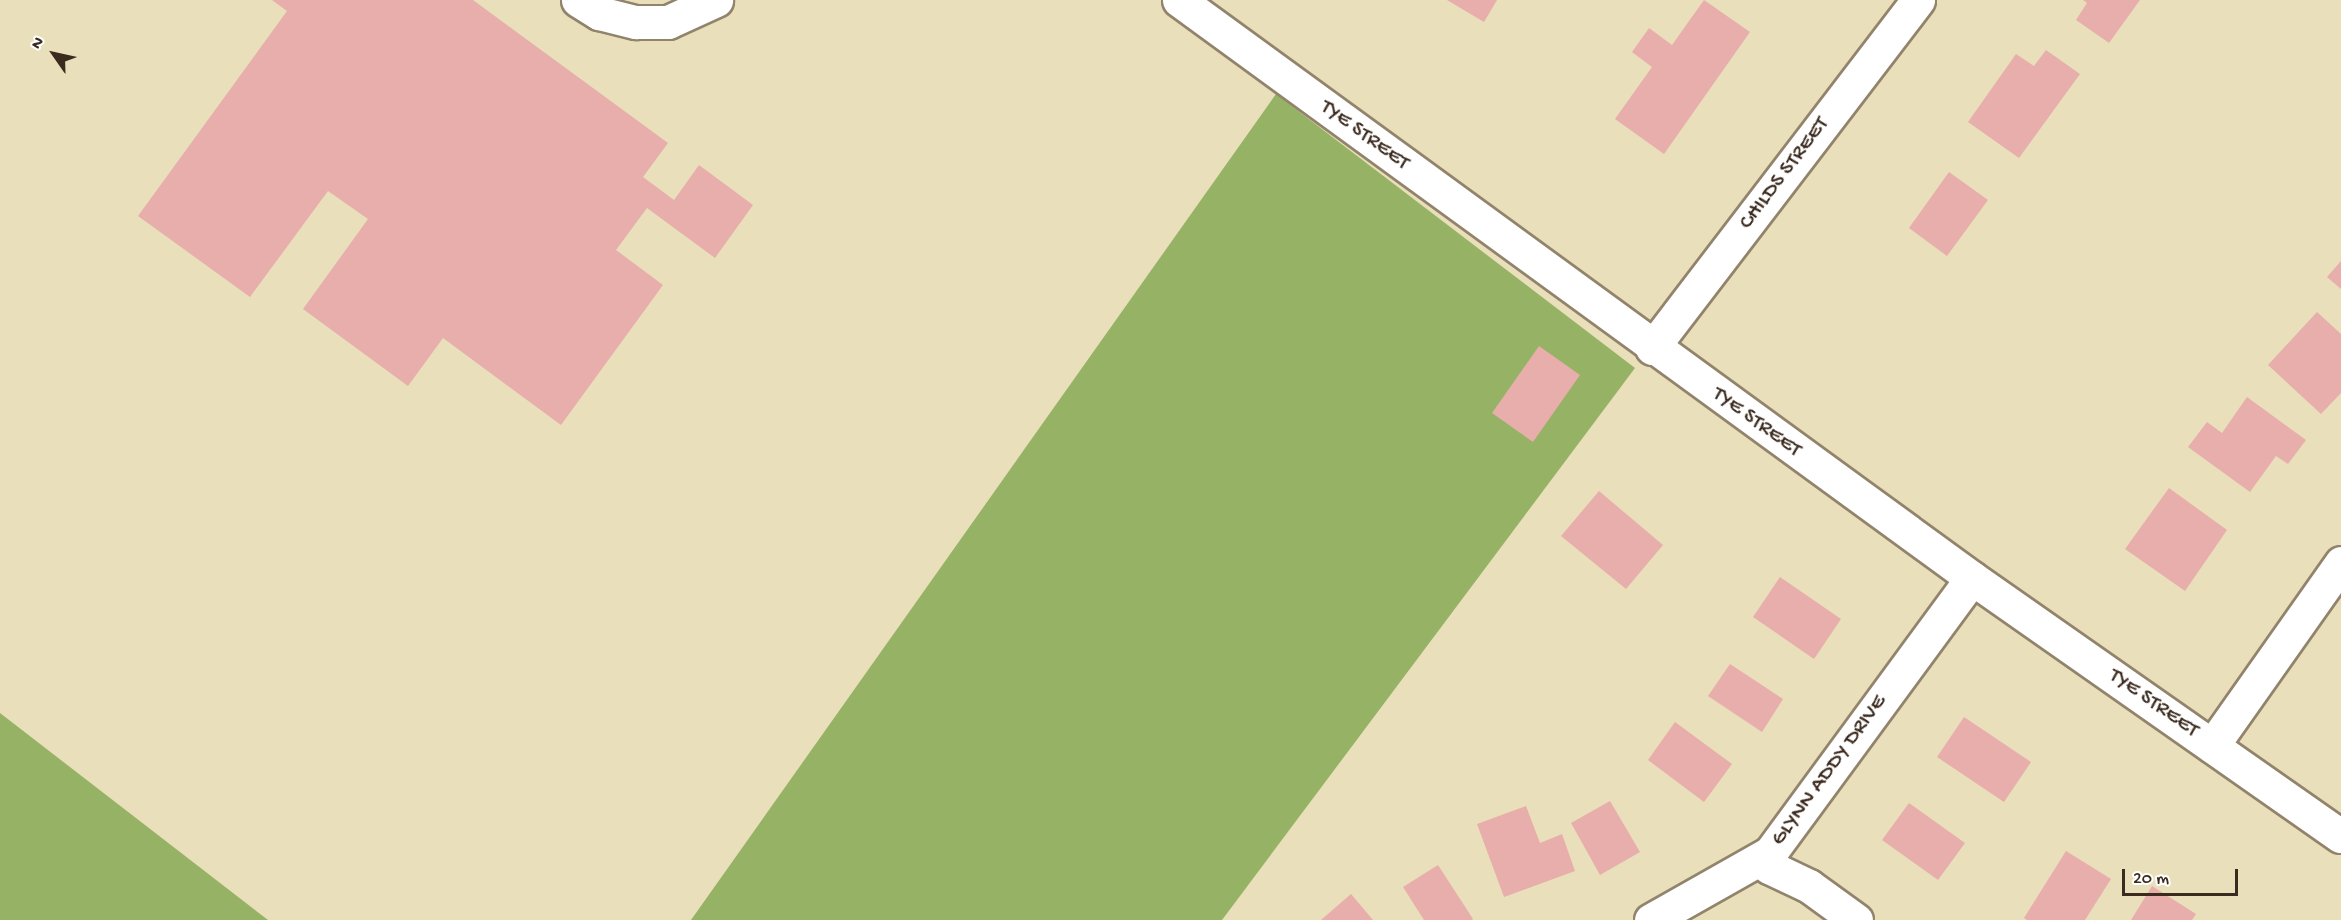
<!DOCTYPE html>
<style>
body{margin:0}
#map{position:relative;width:2341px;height:920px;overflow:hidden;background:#e9dfba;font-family:"Gochi Hand",sans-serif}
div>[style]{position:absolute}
.forest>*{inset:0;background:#96b265}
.building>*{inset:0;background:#e7aeac}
.roads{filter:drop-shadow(2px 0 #92846c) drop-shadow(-2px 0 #92846c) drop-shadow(0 2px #92846c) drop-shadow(0 -2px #92846c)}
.minor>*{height:33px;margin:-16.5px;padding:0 16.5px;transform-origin:16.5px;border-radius:16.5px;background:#fff}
span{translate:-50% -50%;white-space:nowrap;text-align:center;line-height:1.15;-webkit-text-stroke:4.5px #fff;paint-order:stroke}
.street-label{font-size:22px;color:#3b2a1e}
.north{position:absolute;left:24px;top:24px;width:60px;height:60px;-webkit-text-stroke:4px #fff;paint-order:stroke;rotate:304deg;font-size:16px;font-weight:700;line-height:24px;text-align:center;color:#3b2a1e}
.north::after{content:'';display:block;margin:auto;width:21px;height:27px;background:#3b2a1e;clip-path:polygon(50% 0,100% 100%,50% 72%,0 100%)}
.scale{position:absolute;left:2122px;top:869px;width:116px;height:27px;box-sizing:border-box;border:3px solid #3b2a1e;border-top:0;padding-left:8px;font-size:18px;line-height:21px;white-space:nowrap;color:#3b2a1e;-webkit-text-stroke:4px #fff;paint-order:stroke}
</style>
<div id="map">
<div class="forest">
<div style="clip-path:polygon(1276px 94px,1635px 368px,1222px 920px,691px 920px)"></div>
<div style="clip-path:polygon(0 713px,268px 920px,0 920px)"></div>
</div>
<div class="building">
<div style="clip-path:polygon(272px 0,473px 0,668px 143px,643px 177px,674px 200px,699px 165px,753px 205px,715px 258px,647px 208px,616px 250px,663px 285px,561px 425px,443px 338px,408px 386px,303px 309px,368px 219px,328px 191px,250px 297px,138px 216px,287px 11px)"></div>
<div style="clip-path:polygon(1447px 0,1497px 0,1484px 22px)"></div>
<div style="clip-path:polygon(1704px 0,1750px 32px,1664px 154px,1615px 119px,1652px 67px,1632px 52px,1649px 28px,1672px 45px)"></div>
<div style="clip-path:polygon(2083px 0,2140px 0,2109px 43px,2076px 20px,2087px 3px)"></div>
<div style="clip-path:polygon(2046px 50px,2080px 74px,2019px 158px,1968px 122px,2016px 54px,2034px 66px)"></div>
<div style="clip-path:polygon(1949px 172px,1988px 200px,1947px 256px,1909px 228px)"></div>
<div style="clip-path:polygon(2341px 261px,2341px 289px,2327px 277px)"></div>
<div style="clip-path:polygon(2317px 312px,2341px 334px,2341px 393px,2321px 414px,2268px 365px)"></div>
<div style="clip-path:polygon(1539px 346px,1580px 375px,1533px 442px,1492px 413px)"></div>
<div style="clip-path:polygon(2247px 397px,2306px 440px,2288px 464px,2276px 456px,2250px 492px,2188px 447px,2207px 422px,2222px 433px)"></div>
<div style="clip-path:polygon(2169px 488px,2227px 530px,2185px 591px,2125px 549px)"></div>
<div style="clip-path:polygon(1599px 491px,1663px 545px,1626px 589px,1561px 536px)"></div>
<div style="clip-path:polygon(1780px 577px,1841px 619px,1814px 659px,1753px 617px)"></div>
<div style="clip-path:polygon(1730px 664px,1783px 699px,1762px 732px,1708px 696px)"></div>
<div style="clip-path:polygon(1964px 717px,2031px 762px,2004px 802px,1937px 757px)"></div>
<div style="clip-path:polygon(1675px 722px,1732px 764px,1704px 802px,1648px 760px)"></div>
<div style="clip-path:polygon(1610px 801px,1640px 852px,1600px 875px,1571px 823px)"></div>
<div style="clip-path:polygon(1909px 803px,1965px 843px,1938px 880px,1882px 840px)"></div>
<div style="clip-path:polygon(1526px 806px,1540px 843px,1562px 834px,1575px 871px,1504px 897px,1477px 824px)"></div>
<div style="clip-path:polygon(2066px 851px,2111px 879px,2085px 920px,2027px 920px,2024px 918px)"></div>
<div style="clip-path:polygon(1438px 865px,1473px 919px,1472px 920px,1424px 920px,1403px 887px)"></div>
<div style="clip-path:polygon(2152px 886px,2196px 914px,2192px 920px,2131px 920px)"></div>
<div style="clip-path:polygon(1351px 894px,1373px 920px,1321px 920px)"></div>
</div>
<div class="roads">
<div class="minor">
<div style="left:578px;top:0;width:25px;rotate:32deg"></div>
<div style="left:599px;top:13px;width:38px;rotate:14deg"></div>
<div style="left:636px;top:22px;width:32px"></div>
<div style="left:668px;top:22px;width:53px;rotate:-24.6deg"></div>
<div style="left:1179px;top:0;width:981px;rotate:36.09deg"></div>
<div style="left:1972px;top:578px;width:450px;rotate:35deg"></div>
<div style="left:1652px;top:348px;width:438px;rotate:-52.6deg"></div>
<div style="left:2212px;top:746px;width:224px;rotate:-54.8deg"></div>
<div style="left:1770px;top:853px;width:14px;rotate:94deg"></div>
<div style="left:1769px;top:867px;width:44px;rotate:25.4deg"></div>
<div style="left:1809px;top:886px;width:58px;rotate:35.9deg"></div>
<div style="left:1651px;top:920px;width:137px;rotate:-29.4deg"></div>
<div style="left:1770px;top:853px;width:341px;rotate:-53.7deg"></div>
</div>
</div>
<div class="street-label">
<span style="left:1364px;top:136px;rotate:36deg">TYE STREET</span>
<span style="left:1785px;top:174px;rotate:-53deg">CHILDS STREET</span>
<span style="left:1756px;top:423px;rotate:36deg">TYE STREET</span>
<span style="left:2153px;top:704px;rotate:35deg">TYE STREET</span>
<span style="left:1830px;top:771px;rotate:-54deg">GLYNN ADDY DRIVE</span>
</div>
<div class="north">N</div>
<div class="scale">20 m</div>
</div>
